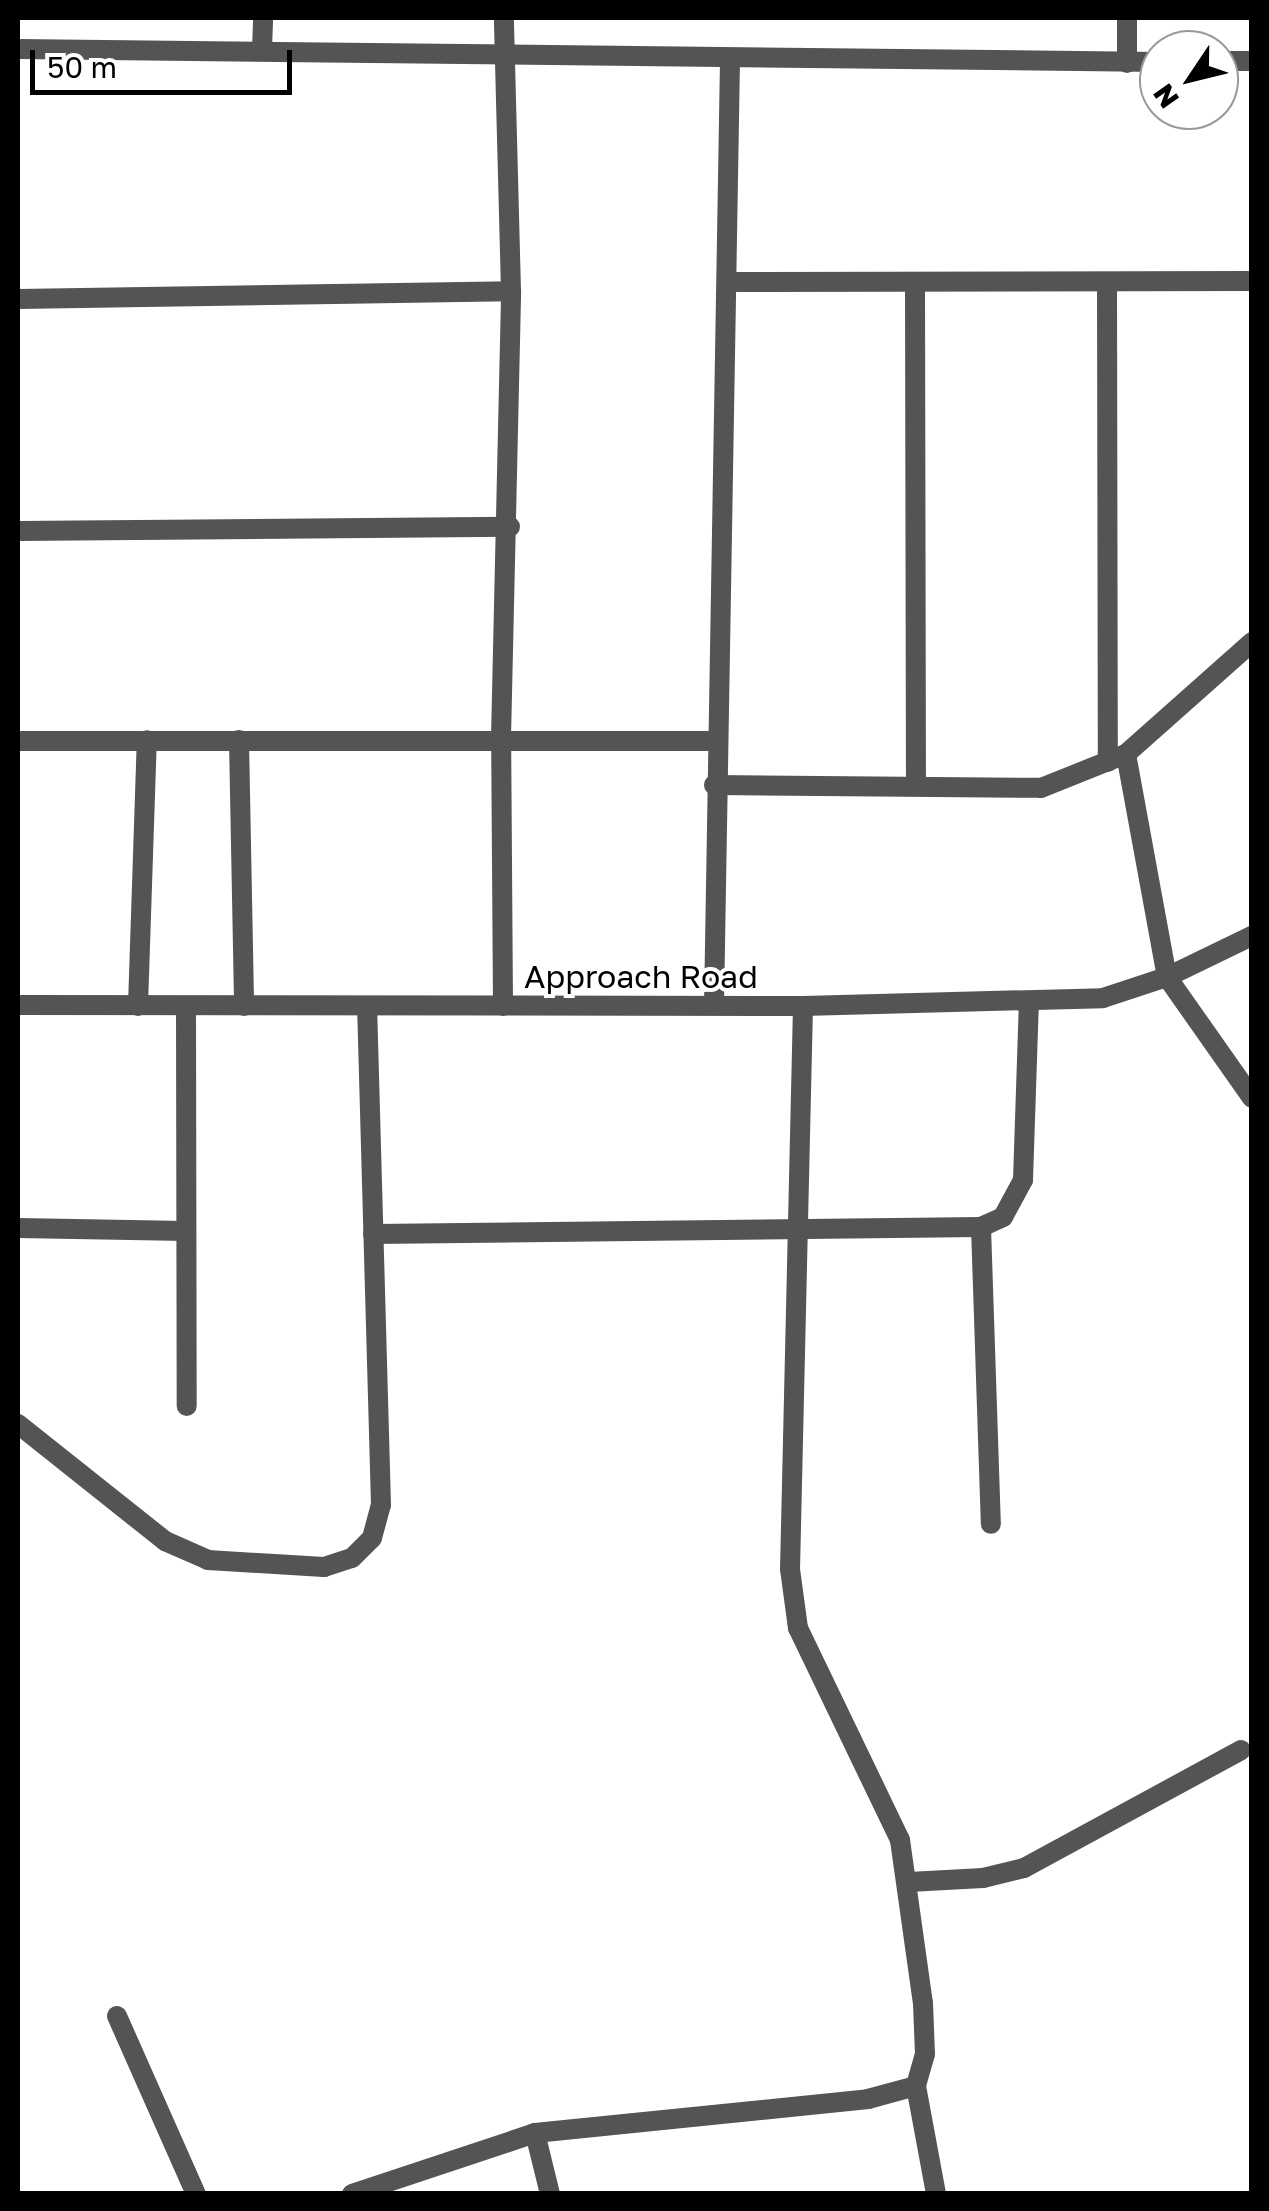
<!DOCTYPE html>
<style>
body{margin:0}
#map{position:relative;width:1269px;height:2211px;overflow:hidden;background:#fff;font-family:"Golos Text",sans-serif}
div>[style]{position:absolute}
.street>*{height:20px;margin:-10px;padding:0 10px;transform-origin:10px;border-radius:10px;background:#545454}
span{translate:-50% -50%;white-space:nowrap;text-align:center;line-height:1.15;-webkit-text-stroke:8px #fff;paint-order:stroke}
.street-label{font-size:32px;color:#000}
.frame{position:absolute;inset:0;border:20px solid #000;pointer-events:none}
.north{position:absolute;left:1139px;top:30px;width:100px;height:100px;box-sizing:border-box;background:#fff;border:2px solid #999;border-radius:50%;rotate:235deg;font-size:28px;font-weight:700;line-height:40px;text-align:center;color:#000}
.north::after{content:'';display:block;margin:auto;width:35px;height:45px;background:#000;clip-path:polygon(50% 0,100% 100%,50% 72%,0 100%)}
.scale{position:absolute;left:30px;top:50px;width:262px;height:45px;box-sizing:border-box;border:5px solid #000;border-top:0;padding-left:12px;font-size:30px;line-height:35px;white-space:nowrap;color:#000;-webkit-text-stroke:8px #fff;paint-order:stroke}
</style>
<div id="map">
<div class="street">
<div style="left:1127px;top:18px;width:45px;rotate:90deg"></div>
<div style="left:18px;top:49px;width:1141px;rotate:0.65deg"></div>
<div style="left:262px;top:50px;width:32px;rotate:-88deg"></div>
<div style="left:1219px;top:61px;width:33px"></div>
<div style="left:730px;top:282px;width:522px;rotate:-0.11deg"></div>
<div style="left:1107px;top:282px;width:480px;rotate:89.9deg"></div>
<div style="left:915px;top:283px;width:503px;rotate:89.89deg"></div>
<div style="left:18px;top:299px;width:493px;rotate:-0.9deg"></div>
<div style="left:18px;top:531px;width:492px;rotate:-0.5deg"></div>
<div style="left:239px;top:740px;width:266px;rotate:88.9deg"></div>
<div style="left:18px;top:741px;width:698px"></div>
<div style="left:1126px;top:754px;width:227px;rotate:79.6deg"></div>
<div style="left:1167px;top:977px;width:148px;rotate:54.9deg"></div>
<div style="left:714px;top:785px;width:327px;rotate:0.5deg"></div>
<div style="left:1041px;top:788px;width:92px;rotate:-21.8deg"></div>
<div style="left:1126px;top:754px;width:169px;rotate:-41.6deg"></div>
<div style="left:18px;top:1005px;width:785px;rotate:0.07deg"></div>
<div style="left:803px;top:1006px;width:300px;rotate:-1.5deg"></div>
<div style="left:1103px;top:998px;width:67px;rotate:-18.2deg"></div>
<div style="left:1167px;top:977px;width:94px;rotate:-25.8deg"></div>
<div style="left:714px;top:1005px;width:947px;rotate:-89.03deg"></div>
<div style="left:138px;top:1006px;width:266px;rotate:-88.1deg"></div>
<div style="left:186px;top:1006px;width:400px;rotate:89.9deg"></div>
<div style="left:503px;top:1006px;width:268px;rotate:-90.4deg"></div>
<div style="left:501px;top:738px;width:447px;rotate:-88.7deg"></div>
<div style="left:511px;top:291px;width:273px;rotate:-91.5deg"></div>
<div style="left:803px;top:1006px;width:563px;rotate:91.32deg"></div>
<div style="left:790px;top:1569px;width:60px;rotate:82.3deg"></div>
<div style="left:798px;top:1628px;width:235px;rotate:64.3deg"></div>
<div style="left:900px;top:1840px;width:165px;rotate:82deg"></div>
<div style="left:923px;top:2003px;width:51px;rotate:87.8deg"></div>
<div style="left:925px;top:2054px;width:33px;rotate:106deg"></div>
<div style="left:916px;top:2086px;width:110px;rotate:79.5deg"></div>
<div style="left:981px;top:1227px;width:297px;rotate:88.1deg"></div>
<div style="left:18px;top:1228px;width:168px;rotate:1deg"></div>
<div style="left:373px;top:1234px;width:608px;rotate:-0.66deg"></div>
<div style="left:981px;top:1227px;width:24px;rotate:-24deg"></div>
<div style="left:1003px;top:1217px;width:42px;rotate:-61.6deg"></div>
<div style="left:1023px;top:1180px;width:178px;rotate:-88.1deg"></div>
<div style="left:18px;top:1424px;width:188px;rotate:38.5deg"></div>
<div style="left:165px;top:1541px;width:47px;rotate:23.8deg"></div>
<div style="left:208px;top:1560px;width:116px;rotate:3.5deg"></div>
<div style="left:324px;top:1567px;width:29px;rotate:-18deg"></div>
<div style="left:352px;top:1558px;width:28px;rotate:-45deg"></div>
<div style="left:372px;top:1538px;width:34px;rotate:-75deg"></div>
<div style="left:381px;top:1505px;width:499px;rotate:-91.6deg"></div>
<div style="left:909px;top:1882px;width:74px;rotate:-3.1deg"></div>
<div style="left:983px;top:1878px;width:42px;rotate:-13.7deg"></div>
<div style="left:1024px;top:1868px;width:247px;rotate:-28.5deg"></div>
<div style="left:117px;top:2016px;width:195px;rotate:66.1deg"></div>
<div style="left:535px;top:2133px;width:63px;rotate:76.2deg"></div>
<div style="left:352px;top:2194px;width:193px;rotate:-18.4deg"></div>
<div style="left:535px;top:2133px;width:335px;rotate:-5.8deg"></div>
<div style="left:868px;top:2099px;width:50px;rotate:-15.2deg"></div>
</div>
<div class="street-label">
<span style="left:641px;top:976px">Approach Road</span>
</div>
<div class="frame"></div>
<div class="north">N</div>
<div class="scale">50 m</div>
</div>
